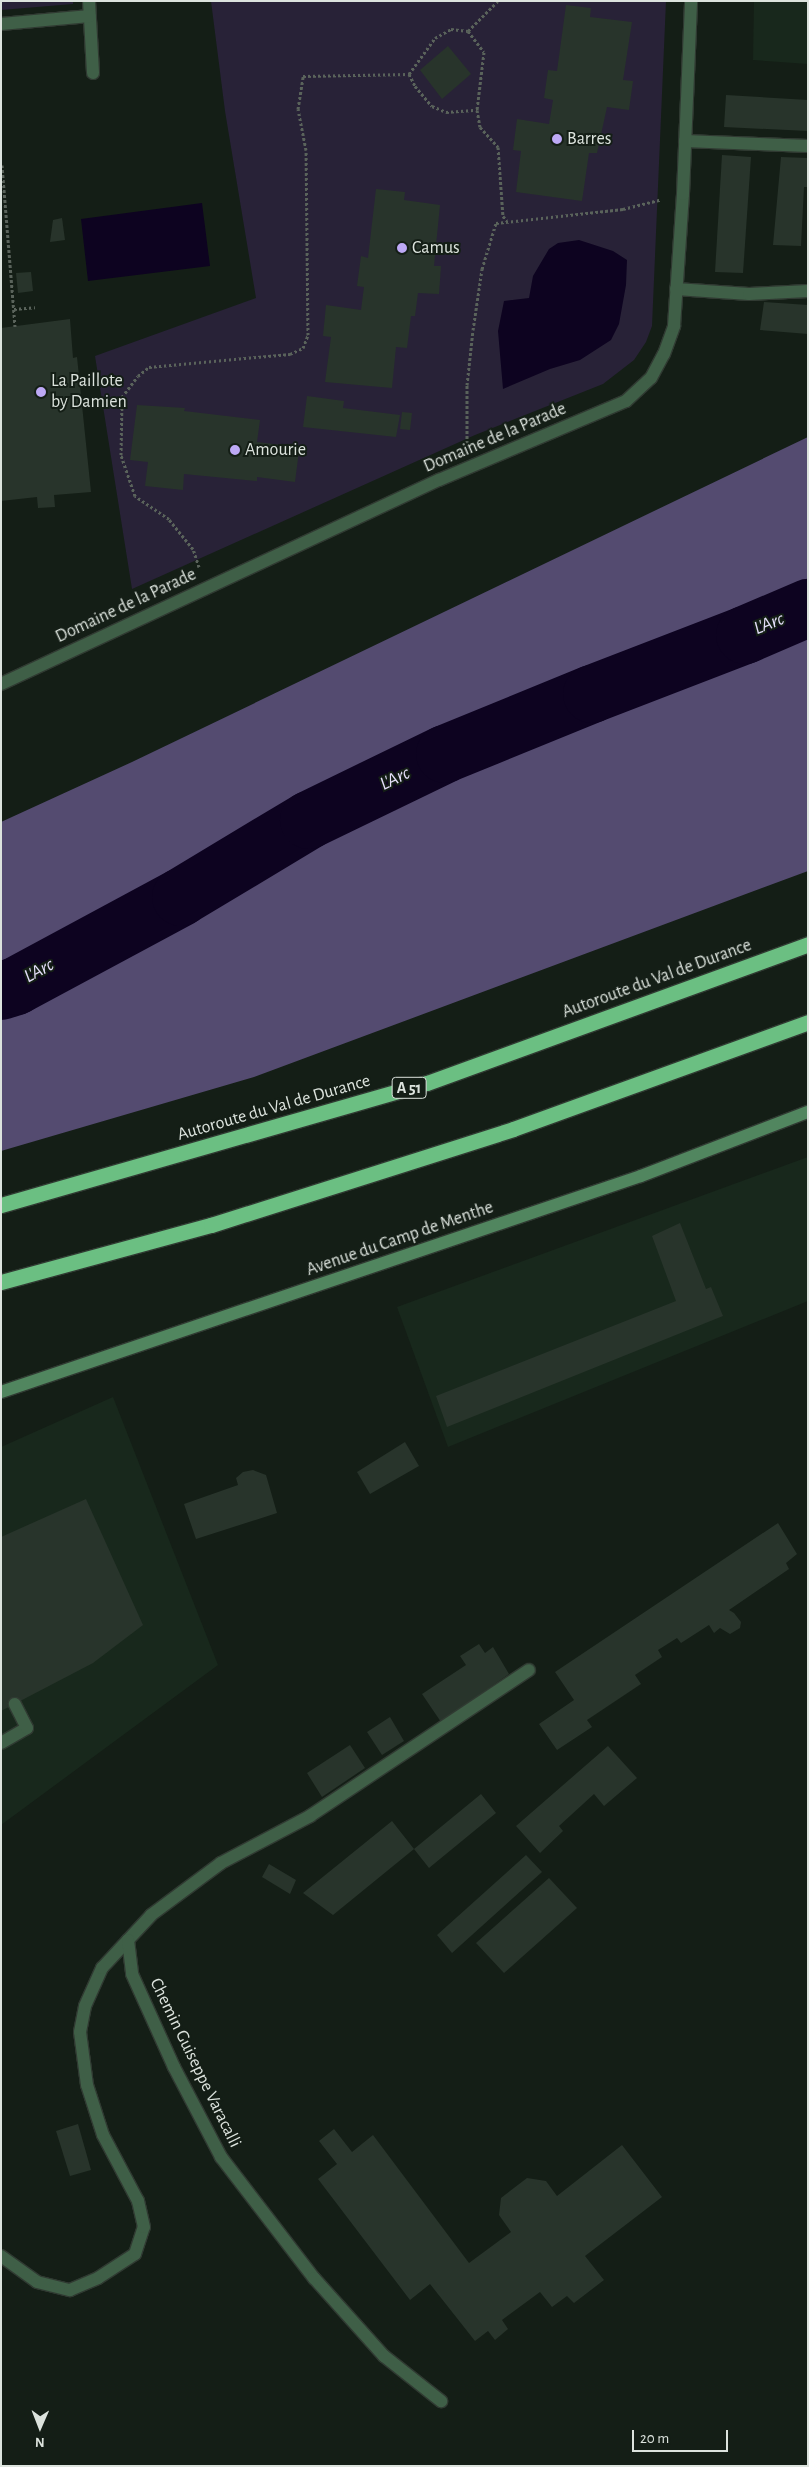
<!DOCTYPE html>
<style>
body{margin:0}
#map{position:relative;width:809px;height:2467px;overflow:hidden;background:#141e16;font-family:"Alegreya Sans",sans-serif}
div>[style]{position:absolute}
.built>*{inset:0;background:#18281c}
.green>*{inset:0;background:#282237}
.forest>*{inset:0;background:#544b70}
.water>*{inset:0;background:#0d0320}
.river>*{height:58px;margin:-29px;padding:0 29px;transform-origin:29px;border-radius:29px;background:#0d0320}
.building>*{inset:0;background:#28342b}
.path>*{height:3px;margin-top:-1.5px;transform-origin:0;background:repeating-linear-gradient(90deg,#5a635b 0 2.5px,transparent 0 5px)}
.roads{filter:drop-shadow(1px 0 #303a32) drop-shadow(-1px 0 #303a32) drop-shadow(0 1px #303a32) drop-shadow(0 -1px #303a32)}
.service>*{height:12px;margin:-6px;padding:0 6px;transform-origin:6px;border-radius:6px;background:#3f5f47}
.minor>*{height:12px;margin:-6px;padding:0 6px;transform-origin:6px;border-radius:6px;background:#3f5f47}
.secondary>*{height:12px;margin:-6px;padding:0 6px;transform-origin:6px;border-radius:6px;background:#51865f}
.motorway>*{height:15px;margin:-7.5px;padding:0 7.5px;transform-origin:7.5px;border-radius:7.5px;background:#6bbf82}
.dots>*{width:14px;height:14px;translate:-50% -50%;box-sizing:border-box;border:2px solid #141e16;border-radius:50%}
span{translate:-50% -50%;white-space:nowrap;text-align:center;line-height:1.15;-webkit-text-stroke:4px #141e16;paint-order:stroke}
.shield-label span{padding:1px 4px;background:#141e16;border:1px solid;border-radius:4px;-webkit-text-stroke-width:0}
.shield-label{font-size:16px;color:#dce3dd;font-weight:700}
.poi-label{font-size:18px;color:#dce3dd}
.left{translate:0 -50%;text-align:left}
.street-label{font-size:18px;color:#dce3dd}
.water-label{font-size:19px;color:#e6e0fb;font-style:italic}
.frame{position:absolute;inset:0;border:2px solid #dce3dd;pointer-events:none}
.north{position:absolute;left:15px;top:2402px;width:50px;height:50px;-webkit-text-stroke:4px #141e16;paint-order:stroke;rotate:181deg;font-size:14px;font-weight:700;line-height:20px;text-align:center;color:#dce3dd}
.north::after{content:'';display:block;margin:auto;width:18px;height:22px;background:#dce3dd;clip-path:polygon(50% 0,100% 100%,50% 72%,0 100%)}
.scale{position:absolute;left:632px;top:2430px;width:96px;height:22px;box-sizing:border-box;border:2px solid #dce3dd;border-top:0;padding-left:6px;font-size:15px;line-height:18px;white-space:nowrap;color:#dce3dd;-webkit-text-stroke:4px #141e16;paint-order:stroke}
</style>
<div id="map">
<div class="built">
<div style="clip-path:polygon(754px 1px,808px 1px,808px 64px,753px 60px)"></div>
<div style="clip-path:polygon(808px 1157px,808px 1301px,448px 1447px,397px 1307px)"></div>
<div style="clip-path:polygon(113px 1397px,218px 1665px,1px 1825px,1px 1447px)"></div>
</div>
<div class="green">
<div style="clip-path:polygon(1px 1px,73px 1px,73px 4px,1px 10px)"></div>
<div style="clip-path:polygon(211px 1px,666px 1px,652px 326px,646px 342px,634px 360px,603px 384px,475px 435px,132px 589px,95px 356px,256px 298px,225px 111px)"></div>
</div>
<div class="forest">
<div style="clip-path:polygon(808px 437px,808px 871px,254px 1077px,1px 1151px,1px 822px,132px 762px)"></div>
</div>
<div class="water">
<div style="clip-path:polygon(202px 203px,210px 266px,88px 281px,81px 219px)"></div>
<div style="clip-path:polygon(579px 240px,613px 251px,627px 260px,626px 285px,619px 324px,611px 340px,580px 360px,550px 369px,503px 389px,498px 331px,504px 301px,529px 298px,533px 276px,549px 249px,558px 243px)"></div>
</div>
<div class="river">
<div style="left:1px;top:991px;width:16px;rotate:-18deg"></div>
<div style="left:16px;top:986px;width:187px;rotate:-28.3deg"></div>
<div style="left:181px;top:897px;width:149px;rotate:-31deg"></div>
<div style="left:309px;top:820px;width:151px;rotate:-25.9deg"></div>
<div style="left:445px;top:754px;width:159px;rotate:-22.2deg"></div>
<div style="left:592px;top:694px;width:164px;rotate:-21.1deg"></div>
<div style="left:745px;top:635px;width:69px;rotate:-23.2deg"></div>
</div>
<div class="building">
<div style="clip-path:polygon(566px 5px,591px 8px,590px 17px,632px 22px,623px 80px,633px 81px,629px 110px,607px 107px,597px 153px,589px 153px,582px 201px,516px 192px,521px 151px,513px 150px,517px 119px,549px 124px,553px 100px,544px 98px,548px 70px,557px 71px)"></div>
<div style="clip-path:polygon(448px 46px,471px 74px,442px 99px,420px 70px)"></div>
<div style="clip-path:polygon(726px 95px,808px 100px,808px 131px,724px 127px)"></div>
<div style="clip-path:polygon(722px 155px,751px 157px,743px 273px,715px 272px)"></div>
<div style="clip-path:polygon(781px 157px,808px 158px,808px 187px,804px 187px,801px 246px,773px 245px)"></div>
<div style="clip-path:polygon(376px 189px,405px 192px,404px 200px,440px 205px,434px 266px,441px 266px,439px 294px,418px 293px,415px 316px,411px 316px,407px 348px,396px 347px,392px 388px,325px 382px,331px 337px,323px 336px,326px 305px,361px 310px,364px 287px,357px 286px,361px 256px,368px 258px)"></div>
<div style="clip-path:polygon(62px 218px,65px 240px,50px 242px,53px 220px)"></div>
<div style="clip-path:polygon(31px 272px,33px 291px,18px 293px,16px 273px)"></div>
<div style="clip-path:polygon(764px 302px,808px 305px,808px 334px,760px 330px)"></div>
<div style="clip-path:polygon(70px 319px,73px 358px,77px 357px,91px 492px,54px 495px,55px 507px,38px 508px,37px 497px,1px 501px,1px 328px)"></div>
<div style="clip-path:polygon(307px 396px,344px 401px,343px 408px,400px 415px,396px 437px,303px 427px)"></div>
<div style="clip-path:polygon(137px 405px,185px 408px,184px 411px,260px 420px,257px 442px,282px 445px,282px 448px,299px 451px,295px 482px,257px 477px,257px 481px,184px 474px,183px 490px,145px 486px,148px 462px,130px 460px)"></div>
<div style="clip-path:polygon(402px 412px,412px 413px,410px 430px,400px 429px)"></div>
<div style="clip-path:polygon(680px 1223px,706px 1289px,711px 1287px,723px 1316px,447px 1427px,436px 1396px,676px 1301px,652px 1236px)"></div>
<div style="clip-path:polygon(405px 1442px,419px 1466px,370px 1494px,357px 1472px)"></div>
<div style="clip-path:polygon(253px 1470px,266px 1475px,277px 1513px,196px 1539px,184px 1504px,238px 1485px,236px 1478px,243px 1472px)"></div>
<div style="clip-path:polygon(86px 1499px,143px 1625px,93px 1663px,1px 1711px,1px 1537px)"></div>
<div style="clip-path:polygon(778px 1523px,797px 1554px,786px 1563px,789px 1569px,729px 1610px,734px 1613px,741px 1622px,740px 1628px,730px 1634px,720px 1628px,714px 1633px,709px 1625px,681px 1643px,677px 1638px,658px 1650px,662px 1657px,635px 1675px,641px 1684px,587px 1720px,592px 1727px,557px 1750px,539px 1724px,574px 1700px,555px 1672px)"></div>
<div style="clip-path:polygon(479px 1644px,485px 1653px,493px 1647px,509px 1674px,441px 1722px,422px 1694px,466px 1665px,460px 1656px)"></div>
<div style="clip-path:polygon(390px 1717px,404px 1741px,382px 1755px,367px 1732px)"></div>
<div style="clip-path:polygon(350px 1745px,365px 1768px,322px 1797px,307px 1773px)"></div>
<div style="clip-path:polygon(608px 1746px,637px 1778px,604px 1806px,594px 1794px,559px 1826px,563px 1831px,540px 1853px,516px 1826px)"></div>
<div style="clip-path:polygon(481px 1794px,496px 1813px,429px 1868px,414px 1849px,333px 1915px,303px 1893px,392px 1821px,414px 1849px)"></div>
<div style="clip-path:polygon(526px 1855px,542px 1872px,452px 1953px,437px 1935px)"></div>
<div style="clip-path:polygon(269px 1864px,296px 1880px,290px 1894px,262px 1877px)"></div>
<div style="clip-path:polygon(549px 1878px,577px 1908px,504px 1973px,476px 1943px)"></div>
<div style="clip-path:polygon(78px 2124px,91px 2170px,70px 2176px,56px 2131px)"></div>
<div style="clip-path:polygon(334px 2129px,352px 2152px,373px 2135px,469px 2263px,511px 2232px,499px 2215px,501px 2198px,527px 2178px,546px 2181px,557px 2196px,622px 2145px,662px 2197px,585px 2256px,604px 2280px,574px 2303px,567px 2296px,552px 2307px,540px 2292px,502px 2320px,508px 2329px,495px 2340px,488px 2331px,475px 2341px,430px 2284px,410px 2300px,318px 2179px,337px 2164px,319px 2141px)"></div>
</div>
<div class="path">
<div style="left:468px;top:31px;width:42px;rotate:-45deg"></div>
<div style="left:409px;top:74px;width:13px;rotate:63deg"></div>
<div style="left:415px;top:86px;width:26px;rotate:50deg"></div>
<div style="left:432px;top:106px;width:15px;rotate:23deg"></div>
<div style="left:446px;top:112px;width:31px;rotate:-4deg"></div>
<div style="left:2px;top:165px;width:162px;rotate:85.4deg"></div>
<div style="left:14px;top:309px;width:21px;rotate:-5deg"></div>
<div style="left:467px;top:443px;width:58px;rotate:-90deg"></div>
<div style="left:467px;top:385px;width:55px;rotate:-83.8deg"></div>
<div style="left:473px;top:330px;width:62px;rotate:-81.6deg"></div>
<div style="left:482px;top:269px;width:48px;rotate:-73.1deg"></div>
<div style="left:496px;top:223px;width:128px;rotate:-6.3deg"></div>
<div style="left:623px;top:209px;width:38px;rotate:-14deg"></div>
<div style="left:199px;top:567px;width:19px;rotate:-108deg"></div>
<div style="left:193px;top:549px;width:38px;rotate:-129deg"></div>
<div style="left:169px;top:519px;width:41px;rotate:-145.9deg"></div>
<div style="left:135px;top:496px;width:43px;rotate:-108.9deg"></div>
<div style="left:121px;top:455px;width:58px;rotate:-89deg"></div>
<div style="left:122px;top:397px;width:26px;rotate:-53deg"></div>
<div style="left:138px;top:376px;width:14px;rotate:-39deg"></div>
<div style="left:149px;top:367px;width:142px;rotate:-5.3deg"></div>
<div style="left:290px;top:354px;width:14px;rotate:-25deg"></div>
<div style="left:303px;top:348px;width:14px;rotate:-69deg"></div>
<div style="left:308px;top:335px;width:185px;rotate:-90.6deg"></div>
<div style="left:306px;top:150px;width:42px;rotate:-101deg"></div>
<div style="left:298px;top:109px;width:33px;rotate:-81deg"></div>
<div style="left:303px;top:76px;width:106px;rotate:-1.1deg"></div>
<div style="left:409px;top:74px;width:44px;rotate:-54.2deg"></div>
<div style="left:435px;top:38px;width:18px;rotate:-29deg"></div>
<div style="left:451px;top:29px;width:17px;rotate:7deg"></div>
<div style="left:468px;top:31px;width:26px;rotate:53deg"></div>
<div style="left:484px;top:52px;width:58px;rotate:96.9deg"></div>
<div style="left:477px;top:110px;width:17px;rotate:80deg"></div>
<div style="left:480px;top:127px;width:27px;rotate:48deg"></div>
<div style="left:498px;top:147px;width:69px;rotate:85.9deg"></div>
<div style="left:503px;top:216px;width:6px;rotate:51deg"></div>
</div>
<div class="roads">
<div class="service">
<div style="left:89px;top:1px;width:72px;rotate:86.8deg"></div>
<div style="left:1px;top:24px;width:89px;rotate:-5.1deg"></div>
<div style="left:685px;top:141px;width:123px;rotate:2.3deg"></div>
<div style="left:676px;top:289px;width:73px;rotate:3.9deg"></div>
<div style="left:749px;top:294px;width:59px;rotate:-2.9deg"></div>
<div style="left:1px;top:1743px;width:30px;rotate:-30deg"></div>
<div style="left:27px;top:1728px;width:27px;rotate:-117deg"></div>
<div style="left:128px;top:1940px;width:34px;rotate:-47deg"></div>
<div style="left:151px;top:1915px;width:87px;rotate:-36.6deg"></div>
<div style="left:221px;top:1863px;width:101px;rotate:-27.8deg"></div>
<div style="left:310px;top:1816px;width:263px;rotate:-33.7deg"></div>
<div style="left:1px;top:2256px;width:44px;rotate:35.8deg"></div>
<div style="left:37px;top:2282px;width:34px;rotate:14deg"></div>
<div style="left:70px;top:2290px;width:30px;rotate:-23deg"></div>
<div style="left:98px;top:2278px;width:44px;rotate:-33deg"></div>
<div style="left:135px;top:2254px;width:28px;rotate:-72deg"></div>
<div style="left:144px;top:2227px;width:27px;rotate:-103deg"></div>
<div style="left:138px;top:2201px;width:75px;rotate:-117.9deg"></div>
<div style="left:103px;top:2135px;width:52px;rotate:-107.7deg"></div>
<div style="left:87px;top:2085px;width:53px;rotate:-97.5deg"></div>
<div style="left:80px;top:2032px;width:26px;rotate:-79deg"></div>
<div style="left:85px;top:2006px;width:42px;rotate:-65.9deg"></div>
<div style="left:102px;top:1968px;width:38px;rotate:-47deg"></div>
<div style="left:128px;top:1940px;width:34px;rotate:83deg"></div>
<div style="left:132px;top:1974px;width:102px;rotate:65.7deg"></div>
<div style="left:174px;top:2067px;width:102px;rotate:62.4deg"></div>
<div style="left:221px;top:2157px;width:153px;rotate:52.5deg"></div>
<div style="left:314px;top:2278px;width:105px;rotate:48.1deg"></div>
<div style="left:384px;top:2356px;width:73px;rotate:38.3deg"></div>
</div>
<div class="minor">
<div style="left:1px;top:684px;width:483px;rotate:-25deg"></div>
<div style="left:439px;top:480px;width:203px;rotate:-22.9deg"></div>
<div style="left:626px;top:401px;width:34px;rotate:-43deg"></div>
<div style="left:651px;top:378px;width:27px;rotate:-62deg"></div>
<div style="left:664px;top:354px;width:30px;rotate:-70deg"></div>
<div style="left:674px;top:326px;width:132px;rotate:-86.1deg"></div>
<div style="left:683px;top:194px;width:193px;rotate:-87.6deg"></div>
</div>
<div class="secondary">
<div style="left:1px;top:1392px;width:675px;rotate:-18.65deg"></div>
<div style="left:641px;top:1176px;width:179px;rotate:-21deg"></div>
</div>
<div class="motorway">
<div style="left:1px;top:1205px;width:443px;rotate:-16deg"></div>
<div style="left:427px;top:1083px;width:406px;rotate:-20deg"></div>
<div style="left:1px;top:1282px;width:218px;rotate:-15.2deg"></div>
<div style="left:211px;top:1225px;width:317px;rotate:-17.6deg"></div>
<div style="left:513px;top:1129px;width:314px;rotate:-19.9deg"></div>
</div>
</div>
<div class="dots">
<div style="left:557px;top:139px;background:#bda9f5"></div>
<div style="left:402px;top:248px;background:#bda9f5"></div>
<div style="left:41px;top:392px;background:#bda9f5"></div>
<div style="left:235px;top:450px;background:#bda9f5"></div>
</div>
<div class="shield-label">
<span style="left:409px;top:1088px">A 51</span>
</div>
<div class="poi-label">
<span class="left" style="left:567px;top:139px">Barres</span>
<span class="left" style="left:412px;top:248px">Camus</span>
<span class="left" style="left:51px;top:392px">La Paillote<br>by Damien</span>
<span class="left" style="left:245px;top:450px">Amourie</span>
</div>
<div class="street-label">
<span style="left:495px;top:438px;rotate:-23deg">Domaine de la Parade</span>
<span style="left:126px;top:606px;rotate:-25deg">Domaine de la Parade</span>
<span style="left:657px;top:979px;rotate:-20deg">Autoroute du Val de Durance</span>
<span style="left:274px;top:1108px;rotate:-16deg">Autoroute du Val de Durance</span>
<span style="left:400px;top:1239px;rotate:-19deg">Avenue du Camp de Menthe</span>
<span style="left:195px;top:2063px;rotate:64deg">Chemin Guiseppe Varacalli</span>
</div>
<div class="water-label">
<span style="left:769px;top:624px;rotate:-22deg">L'Arc</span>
<span style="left:395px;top:779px;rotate:-26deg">L'Arc</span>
<span style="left:39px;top:971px;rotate:-28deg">L'Arc</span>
</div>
<div class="frame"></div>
<div class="north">N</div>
<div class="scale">20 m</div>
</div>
